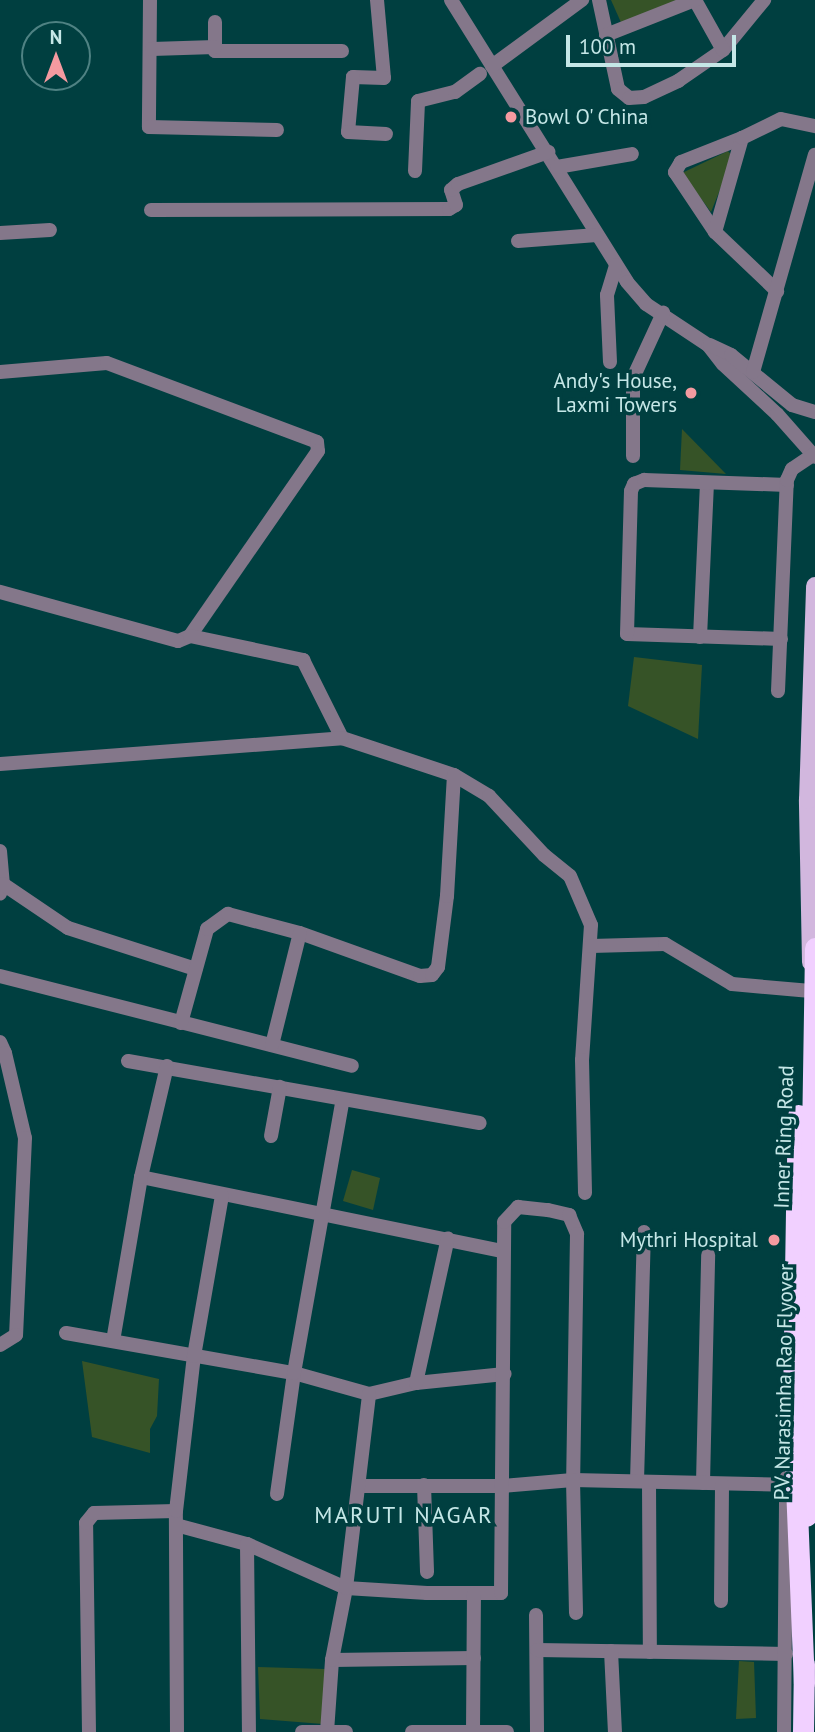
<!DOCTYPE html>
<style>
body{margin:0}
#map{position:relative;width:815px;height:1732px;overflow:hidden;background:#003f40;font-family:"PT Sans",sans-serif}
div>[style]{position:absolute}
.green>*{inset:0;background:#365327}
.minor>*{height:14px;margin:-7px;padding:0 7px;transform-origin:7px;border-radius:7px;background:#84778a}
.major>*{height:18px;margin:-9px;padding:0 9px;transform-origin:9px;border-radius:9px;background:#d2b7de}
.highway>*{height:21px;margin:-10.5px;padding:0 10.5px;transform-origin:10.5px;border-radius:10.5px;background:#f1d0ff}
.highway-bridge>*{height:21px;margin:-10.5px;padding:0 10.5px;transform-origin:10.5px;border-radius:10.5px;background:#f1d0ff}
.dots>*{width:19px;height:19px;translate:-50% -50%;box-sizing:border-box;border:4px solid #003f40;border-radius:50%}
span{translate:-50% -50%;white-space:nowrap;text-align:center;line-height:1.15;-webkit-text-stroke:7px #003f40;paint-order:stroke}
.poi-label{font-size:21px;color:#c5e7e7}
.left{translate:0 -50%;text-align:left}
.right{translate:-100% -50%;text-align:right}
.street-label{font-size:21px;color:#c5e7e7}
.neighbourhood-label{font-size:23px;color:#c5e7e7;letter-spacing:2px}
.north{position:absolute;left:21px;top:21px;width:70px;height:70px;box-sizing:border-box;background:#003f40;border:2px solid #4f8283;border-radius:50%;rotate:0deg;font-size:19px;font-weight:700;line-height:28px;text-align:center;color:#c5e7e7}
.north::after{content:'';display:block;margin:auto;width:24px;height:32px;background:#f49aa0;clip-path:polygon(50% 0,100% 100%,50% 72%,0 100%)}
.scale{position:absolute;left:566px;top:35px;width:170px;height:32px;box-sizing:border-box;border:4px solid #c5e7e7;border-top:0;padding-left:9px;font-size:21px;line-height:24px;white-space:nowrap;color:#c5e7e7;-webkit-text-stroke:5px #003f40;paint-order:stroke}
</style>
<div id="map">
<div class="green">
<div style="clip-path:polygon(611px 0,682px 0,623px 27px)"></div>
<div style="clip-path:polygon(728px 151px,733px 157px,711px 212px,682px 173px)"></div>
<div style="clip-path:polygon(682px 429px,726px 474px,680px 470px)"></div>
<div style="clip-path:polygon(634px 657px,702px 665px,698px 739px,628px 706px)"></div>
<div style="clip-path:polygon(352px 1170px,380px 1178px,373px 1210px,343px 1201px)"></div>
<div style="clip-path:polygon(82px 1361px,159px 1379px,157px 1416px,150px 1429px,150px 1453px,92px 1437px)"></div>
<div style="clip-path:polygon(739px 1661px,754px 1662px,756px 1718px,736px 1719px)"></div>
<div style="clip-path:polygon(258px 1667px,325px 1669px,323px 1724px,260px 1719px)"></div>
</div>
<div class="minor">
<div style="left:150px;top:0;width:127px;rotate:90.5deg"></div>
<div style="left:149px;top:127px;width:128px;rotate:1.3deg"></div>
<div style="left:377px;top:0;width:78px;rotate:84.9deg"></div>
<div style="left:384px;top:78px;width:31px;rotate:-178deg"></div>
<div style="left:353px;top:77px;width:55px;rotate:95.2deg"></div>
<div style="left:348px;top:132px;width:38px;rotate:3deg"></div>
<div style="left:451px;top:0;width:332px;rotate:58deg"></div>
<div style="left:627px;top:282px;width:29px;rotate:49deg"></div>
<div style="left:646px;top:304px;width:74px;rotate:33.5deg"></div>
<div style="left:708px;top:345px;width:24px;rotate:52deg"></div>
<div style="left:723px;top:364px;width:74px;rotate:42.8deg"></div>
<div style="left:777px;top:414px;width:57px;rotate:48.5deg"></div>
<div style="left:599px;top:0;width:91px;rotate:77.9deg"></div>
<div style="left:618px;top:89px;width:14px;rotate:39deg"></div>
<div style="left:629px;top:98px;width:15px;rotate:-4deg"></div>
<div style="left:644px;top:97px;width:38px;rotate:-25deg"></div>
<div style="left:678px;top:81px;width:55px;rotate:-34.6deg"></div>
<div style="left:723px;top:50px;width:65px;rotate:-50.6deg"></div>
<div style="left:695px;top:0;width:57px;rotate:60.8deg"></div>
<div style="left:215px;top:22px;width:29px;rotate:90deg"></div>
<div style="left:215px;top:51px;width:127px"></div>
<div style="left:606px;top:35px;width:96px;rotate:-21.5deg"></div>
<div style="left:152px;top:49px;width:63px;rotate:-1.8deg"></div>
<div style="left:492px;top:66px;width:112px;rotate:-36.3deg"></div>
<div style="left:742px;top:138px;width:66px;rotate:158.5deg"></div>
<div style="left:681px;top:162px;width:12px;rotate:121deg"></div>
<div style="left:675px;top:172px;width:72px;rotate:56.3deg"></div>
<div style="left:715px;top:232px;width:86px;rotate:43.6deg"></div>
<div style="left:557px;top:167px;width:76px;rotate:-9.8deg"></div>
<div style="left:415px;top:171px;width:70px;rotate:-87.5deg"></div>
<div style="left:418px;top:101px;width:38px;rotate:-14deg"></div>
<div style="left:455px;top:92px;width:31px;rotate:-36deg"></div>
<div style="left:151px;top:210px;width:298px;rotate:-0.2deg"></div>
<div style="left:449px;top:209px;width:8px;rotate:-30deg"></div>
<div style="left:456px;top:205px;width:16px;rotate:-108deg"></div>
<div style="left:451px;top:190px;width:9px;rotate:-41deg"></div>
<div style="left:458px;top:184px;width:96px;rotate:-19.6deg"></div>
<div style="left:715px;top:232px;width:98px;rotate:-74deg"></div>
<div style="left:742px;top:138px;width:43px;rotate:-26deg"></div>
<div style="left:781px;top:119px;width:35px;rotate:12deg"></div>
<div style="left:0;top:233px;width:50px;rotate:-3.4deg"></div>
<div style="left:518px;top:241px;width:79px;rotate:-4.3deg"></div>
<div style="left:710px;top:345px;width:23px;rotate:25deg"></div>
<div style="left:731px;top:355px;width:79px;rotate:39.3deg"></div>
<div style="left:792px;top:405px;width:24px;rotate:17deg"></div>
<div style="left:610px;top:362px;width:67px;rotate:-92.6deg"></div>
<div style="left:607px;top:295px;width:31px;rotate:-73deg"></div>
<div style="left:0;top:372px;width:107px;rotate:-4.8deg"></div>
<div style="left:107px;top:363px;width:224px;rotate:20.6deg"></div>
<div style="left:317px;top:442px;width:9px;rotate:84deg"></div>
<div style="left:318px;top:451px;width:225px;rotate:124.7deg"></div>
<div style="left:190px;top:636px;width:13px;rotate:157deg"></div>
<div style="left:178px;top:641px;width:185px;rotate:-164.6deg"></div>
<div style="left:753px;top:372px;width:226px;rotate:-74.1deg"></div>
<div style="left:633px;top:456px;width:78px;rotate:-90deg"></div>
<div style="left:633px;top:378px;width:72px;rotate:-65.2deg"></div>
<div style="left:190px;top:636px;width:116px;rotate:12deg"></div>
<div style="left:303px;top:660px;width:87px;rotate:63.4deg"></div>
<div style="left:342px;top:738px;width:118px;rotate:18.3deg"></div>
<div style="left:454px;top:775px;width:41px;rotate:31deg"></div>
<div style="left:489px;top:796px;width:81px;rotate:47deg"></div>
<div style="left:544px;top:855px;width:33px;rotate:39deg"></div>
<div style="left:570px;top:876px;width:53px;rotate:66.8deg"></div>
<div style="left:591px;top:925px;width:135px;rotate:93.8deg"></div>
<div style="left:582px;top:1060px;width:133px;rotate:88.7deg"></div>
<div style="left:700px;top:637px;width:154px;rotate:-87.4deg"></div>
<div style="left:781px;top:639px;width:154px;rotate:-178.1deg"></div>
<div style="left:627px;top:634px;width:143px;rotate:-88.4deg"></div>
<div style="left:631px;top:491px;width:8px;rotate:-67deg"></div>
<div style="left:634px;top:484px;width:11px;rotate:-22deg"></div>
<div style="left:644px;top:480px;width:143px;rotate:2deg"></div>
<div style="left:778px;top:691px;width:211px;rotate:-87.6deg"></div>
<div style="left:787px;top:480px;width:12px;rotate:-66deg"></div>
<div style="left:792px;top:469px;width:25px;rotate:-34deg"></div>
<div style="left:0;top:764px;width:343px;rotate:-4.3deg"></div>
<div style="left:0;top:851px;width:33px;rotate:85deg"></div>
<div style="left:3px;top:884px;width:10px;rotate:107deg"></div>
<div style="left:3px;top:884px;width:78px;rotate:34.1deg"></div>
<div style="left:68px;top:928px;width:134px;rotate:17.8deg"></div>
<div style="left:591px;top:946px;width:74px;rotate:-1.5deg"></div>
<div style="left:665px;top:944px;width:78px;rotate:30.8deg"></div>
<div style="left:732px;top:984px;width:79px;rotate:5.1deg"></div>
<div style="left:0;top:976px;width:363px;rotate:14.3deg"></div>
<div style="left:181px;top:1023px;width:98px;rotate:-74.5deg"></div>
<div style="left:207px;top:929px;width:26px;rotate:-36deg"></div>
<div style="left:228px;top:914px;width:74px;rotate:14.8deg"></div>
<div style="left:300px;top:933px;width:127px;rotate:19.7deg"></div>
<div style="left:420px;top:976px;width:12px;rotate:-5deg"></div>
<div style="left:432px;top:975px;width:10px;rotate:-53deg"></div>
<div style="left:438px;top:967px;width:72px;rotate:-82.8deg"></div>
<div style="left:447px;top:896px;width:121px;rotate:-86.7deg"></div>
<div style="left:0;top:1042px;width:12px;rotate:66deg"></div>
<div style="left:5px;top:1053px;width:87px;rotate:76.8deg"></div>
<div style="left:25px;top:1138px;width:197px;rotate:92.6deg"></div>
<div style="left:16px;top:1335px;width:19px;rotate:148deg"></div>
<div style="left:272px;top:1045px;width:115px;rotate:-76deg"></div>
<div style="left:128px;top:1061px;width:357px;rotate:10deg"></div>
<div style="left:271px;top:1136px;width:50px;rotate:-79.6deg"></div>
<div style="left:141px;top:1177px;width:369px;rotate:11.6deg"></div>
<div style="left:66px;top:1333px;width:231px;rotate:10deg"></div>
<div style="left:294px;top:1373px;width:78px;rotate:15.6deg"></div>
<div style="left:369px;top:1394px;width:48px;rotate:-13.2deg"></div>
<div style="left:416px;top:1383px;width:89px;rotate:-5.8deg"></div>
<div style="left:113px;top:1341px;width:166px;rotate:-80.3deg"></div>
<div style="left:141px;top:1177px;width:114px;rotate:-76.8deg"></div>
<div style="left:416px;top:1383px;width:148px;rotate:-77.6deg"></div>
<div style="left:637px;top:1481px;width:249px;rotate:-88.4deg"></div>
<div style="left:649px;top:1482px;width:170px;rotate:89.7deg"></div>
<div style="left:703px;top:1483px;width:228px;rotate:-88.7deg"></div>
<div style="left:424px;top:1485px;width:87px;rotate:88deg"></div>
<div style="left:360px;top:1486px;width:143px"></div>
<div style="left:503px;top:1486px;width:70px;rotate:-4.9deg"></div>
<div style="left:573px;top:1480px;width:213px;rotate:1.3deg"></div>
<div style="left:277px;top:1494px;width:122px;rotate:-82deg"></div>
<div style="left:294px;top:1373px;width:278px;rotate:-79.9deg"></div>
<div style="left:176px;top:1525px;width:73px;rotate:15deg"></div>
<div style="left:247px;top:1544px;width:108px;rotate:24deg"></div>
<div style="left:346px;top:1588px;width:81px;rotate:3.5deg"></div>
<div style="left:427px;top:1593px;width:74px"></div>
<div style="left:501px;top:1593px;width:371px;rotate:-89.5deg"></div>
<div style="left:504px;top:1222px;width:21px;rotate:-47deg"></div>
<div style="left:518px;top:1207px;width:30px;rotate:6deg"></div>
<div style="left:548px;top:1210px;width:22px;rotate:13deg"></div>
<div style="left:569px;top:1215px;width:21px;rotate:67deg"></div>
<div style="left:577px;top:1234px;width:246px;rotate:90.9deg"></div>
<div style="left:573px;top:1480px;width:133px;rotate:88.7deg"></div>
<div style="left:247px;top:1544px;width:188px;rotate:89.4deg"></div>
<div style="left:721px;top:1601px;width:116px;rotate:-89.5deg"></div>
<div style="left:536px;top:1615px;width:117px;rotate:89.5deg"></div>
<div style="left:537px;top:1650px;width:249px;rotate:0.9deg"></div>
<div style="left:611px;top:1651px;width:81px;rotate:87.2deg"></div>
<div style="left:332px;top:1660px;width:142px;rotate:-0.8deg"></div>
<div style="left:473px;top:1731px;width:137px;rotate:-89.6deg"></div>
<div style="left:89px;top:1732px;width:209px;rotate:-90.8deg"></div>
<div style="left:86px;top:1523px;width:13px;rotate:-51deg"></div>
<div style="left:94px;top:1513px;width:82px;rotate:-1.4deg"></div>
<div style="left:177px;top:1732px;width:221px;rotate:-90.3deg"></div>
<div style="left:176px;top:1511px;width:156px;rotate:-83.4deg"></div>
<div style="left:194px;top:1356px;width:163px;rotate:-80.1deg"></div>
<div style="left:302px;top:1732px;width:44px"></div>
<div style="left:327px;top:1732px;width:72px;rotate:-86deg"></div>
<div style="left:332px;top:1660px;width:73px;rotate:-79deg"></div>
<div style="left:346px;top:1588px;width:195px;rotate:-83.2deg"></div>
<div style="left:412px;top:1732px;width:95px"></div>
<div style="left:784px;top:1732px;width:254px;rotate:-89.5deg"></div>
</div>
<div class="major">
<div style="left:811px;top:962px;width:162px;rotate:-91.1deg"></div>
<div style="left:808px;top:800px;width:214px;rotate:-88.1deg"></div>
</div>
<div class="highway">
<div style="left:796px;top:1211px;width:96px;rotate:-88.8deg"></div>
<div style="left:806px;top:1516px;width:568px;rotate:-89.09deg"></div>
<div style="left:803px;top:1732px;width:68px;rotate:-89.2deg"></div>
</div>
<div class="highway-bridge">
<div style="left:796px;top:1211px;width:200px;rotate:90.9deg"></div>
<div style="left:793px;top:1411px;width:272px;rotate:87.7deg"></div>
</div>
<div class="dots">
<div style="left:511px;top:117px;background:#f49aa0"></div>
<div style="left:691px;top:393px;background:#f49aa0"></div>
<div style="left:774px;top:1240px;background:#f49aa0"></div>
</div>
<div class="poi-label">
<span class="left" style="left:525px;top:117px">Bowl O' China</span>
<span class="right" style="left:677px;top:393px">Andy's House,<br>Laxmi Towers</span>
<span class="right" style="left:758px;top:1240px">Mythri Hospital</span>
</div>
<div class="street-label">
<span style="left:784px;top:1137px;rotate:-88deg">Inner Ring Road</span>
<span style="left:784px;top:1382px;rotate:-89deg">P.V. Narasimha Rao Flyover</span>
</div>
<div class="neighbourhood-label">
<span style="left:404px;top:1515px">MARUTI NAGAR</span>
</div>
<div class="north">N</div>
<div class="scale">100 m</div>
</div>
